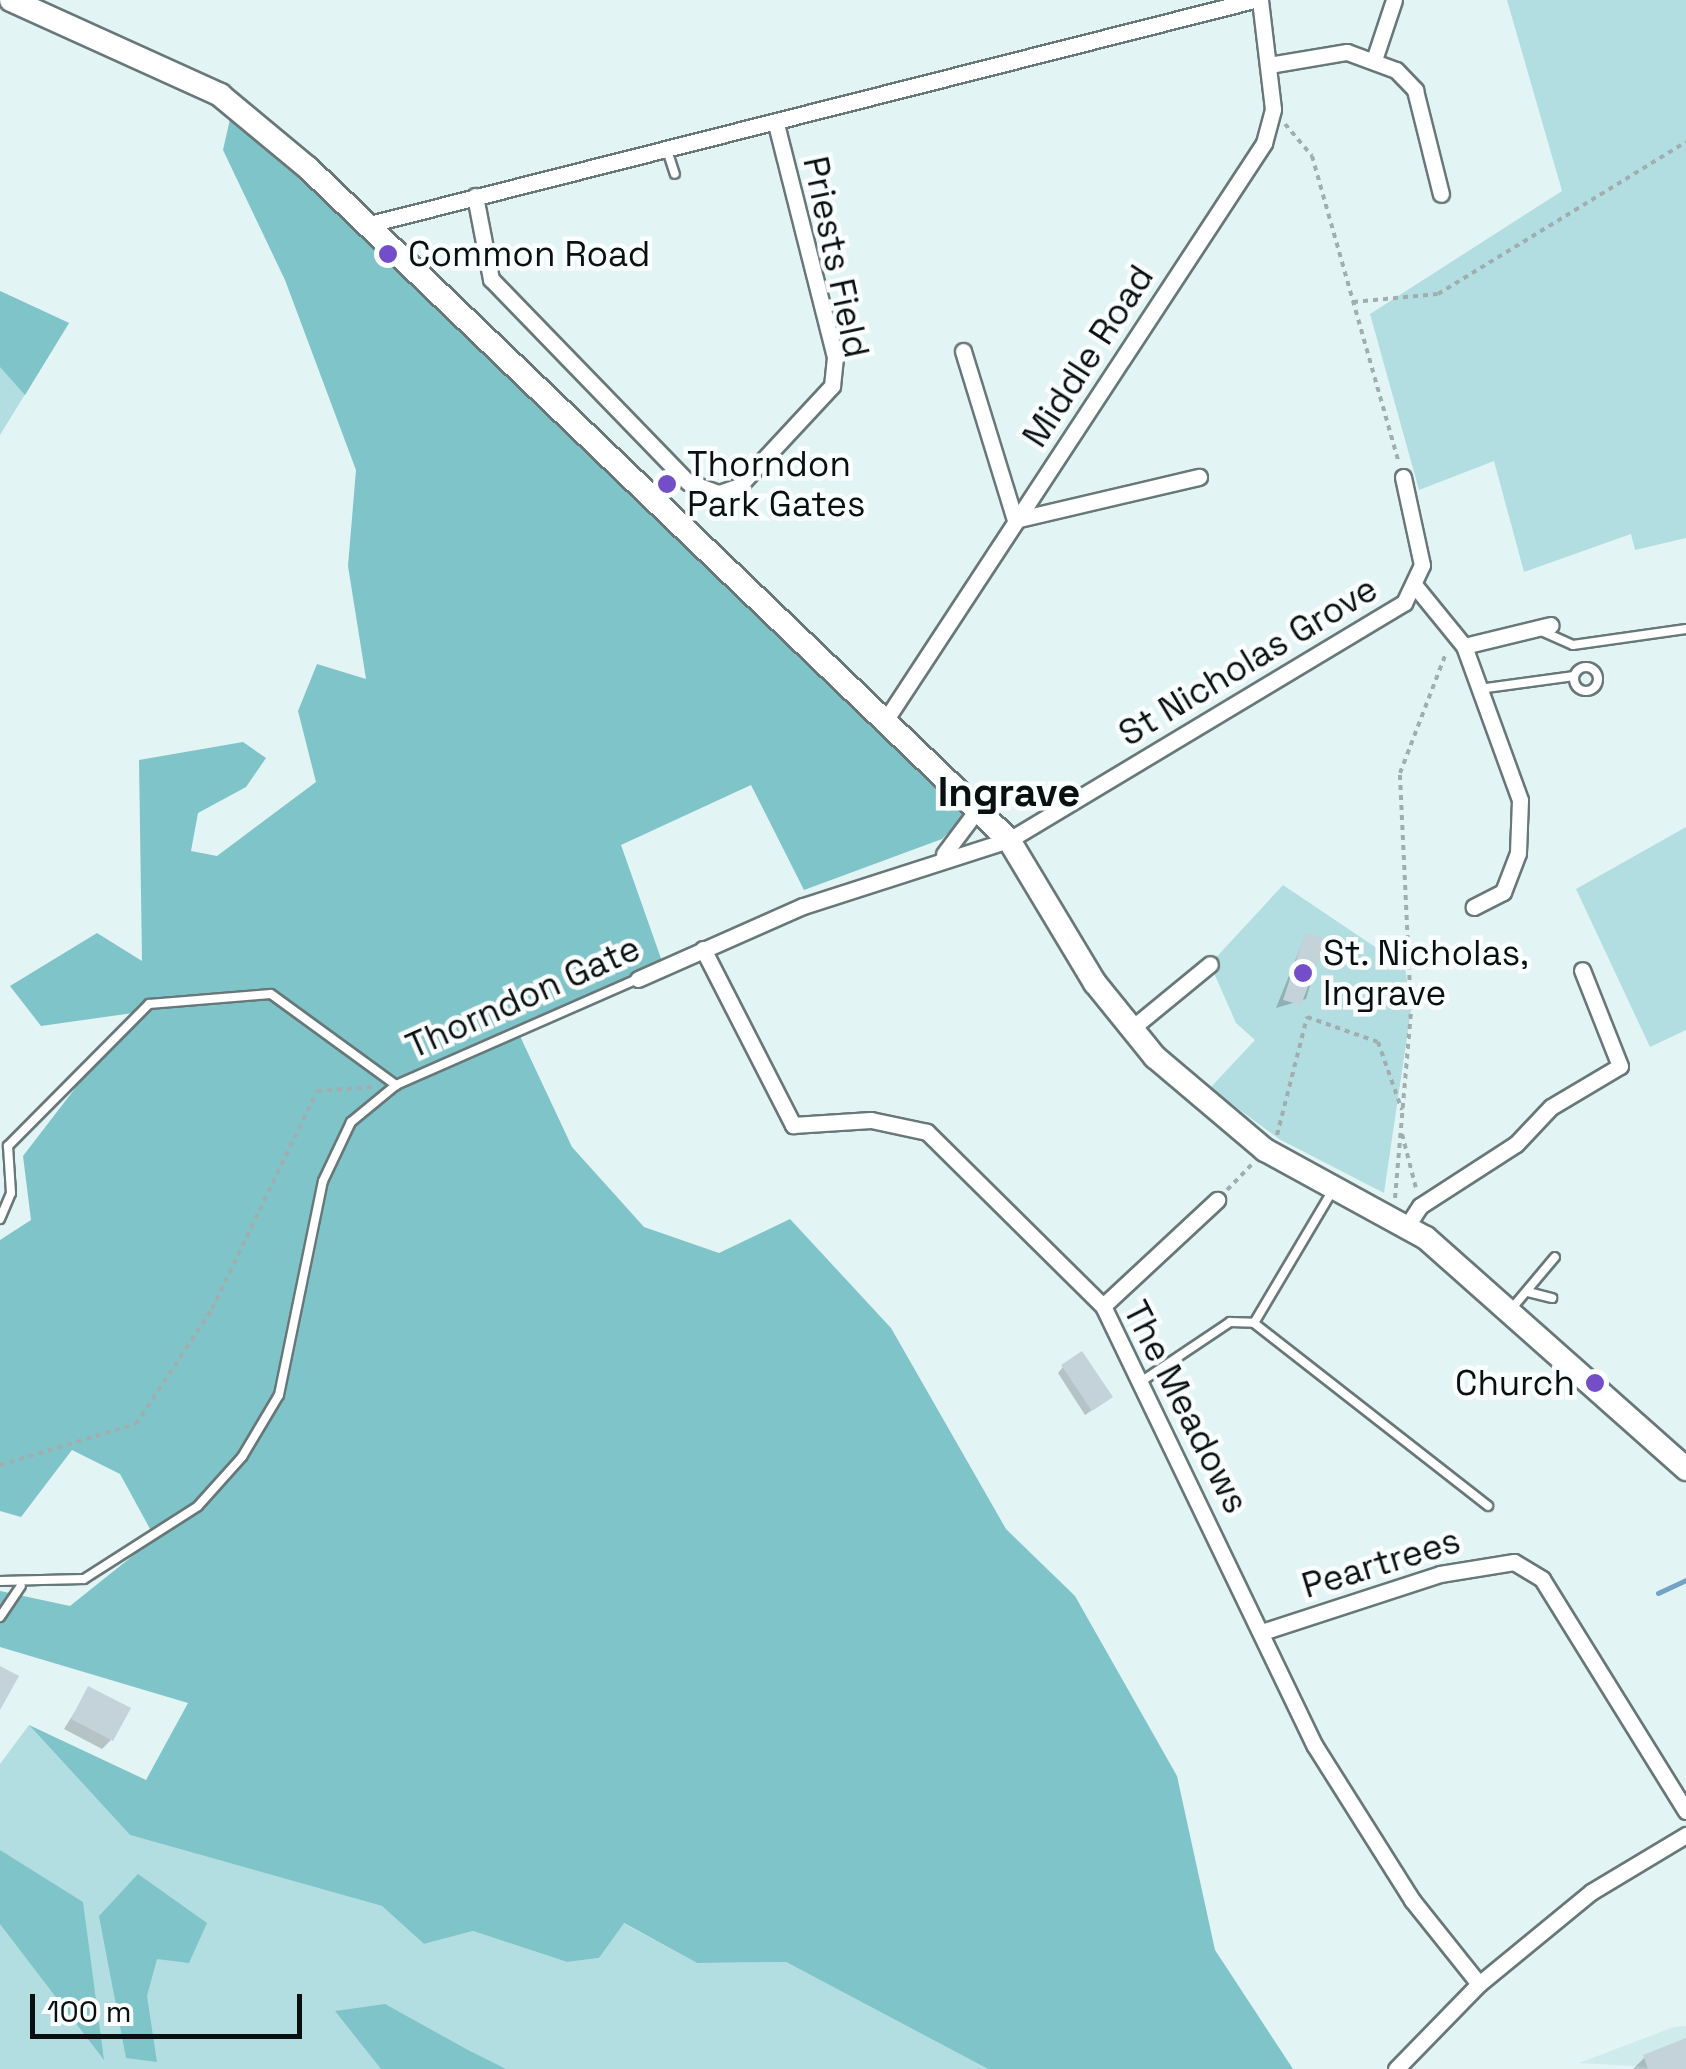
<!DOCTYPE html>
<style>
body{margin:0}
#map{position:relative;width:1686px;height:2069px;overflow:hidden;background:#e3f4f5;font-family:"Space Grotesk",sans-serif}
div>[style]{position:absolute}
.built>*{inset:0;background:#d0ebec}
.green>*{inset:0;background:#b3dee1}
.forest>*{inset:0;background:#7fc4c9}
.shadow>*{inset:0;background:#0003}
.stream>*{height:5px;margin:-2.5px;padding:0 2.5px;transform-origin:2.5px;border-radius:2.5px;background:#73a3c4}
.building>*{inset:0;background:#c4d3d9}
.path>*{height:4px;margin-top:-2px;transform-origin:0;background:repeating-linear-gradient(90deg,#a0aeaf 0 5px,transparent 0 10px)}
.roads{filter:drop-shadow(2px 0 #687879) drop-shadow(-2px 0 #687879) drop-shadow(0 2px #687879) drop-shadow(0 -2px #687879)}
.lane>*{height:8px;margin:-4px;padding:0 4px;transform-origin:4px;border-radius:4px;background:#fff}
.lane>.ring{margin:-4px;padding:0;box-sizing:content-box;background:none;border:8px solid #fff;border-radius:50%}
.street>*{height:15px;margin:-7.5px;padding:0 7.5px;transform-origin:7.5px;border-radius:7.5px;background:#fff}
.primary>*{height:22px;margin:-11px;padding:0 11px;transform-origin:11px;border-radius:11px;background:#fff}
.dots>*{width:28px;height:28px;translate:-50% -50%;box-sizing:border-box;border:5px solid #fbfefe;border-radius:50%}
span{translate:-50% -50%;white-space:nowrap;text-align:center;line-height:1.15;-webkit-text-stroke:9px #fbfefe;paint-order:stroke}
.poi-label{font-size:35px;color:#0a1010}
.left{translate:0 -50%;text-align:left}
.right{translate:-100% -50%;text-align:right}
.street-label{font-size:35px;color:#0a1010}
.quarter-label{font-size:40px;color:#0a1010;font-weight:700}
.scale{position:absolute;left:30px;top:1994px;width:272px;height:45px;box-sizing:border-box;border:5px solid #0a1010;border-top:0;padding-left:12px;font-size:30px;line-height:35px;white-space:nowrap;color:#0a1010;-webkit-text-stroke:8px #fbfefe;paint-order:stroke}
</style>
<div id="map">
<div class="built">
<div style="clip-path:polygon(1686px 2026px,1686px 2069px,1579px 2063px,1674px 2027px)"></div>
</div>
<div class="green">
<div style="clip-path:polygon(1507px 0,1686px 0,1686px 538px,1635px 550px,1631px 534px,1524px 572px,1494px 461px,1419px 490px,1370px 314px,1562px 191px)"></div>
<div style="clip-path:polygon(0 291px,69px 323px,0 435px)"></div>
<div style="clip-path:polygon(1686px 827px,1686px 1030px,1650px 1047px,1576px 889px)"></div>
<div style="clip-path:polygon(1283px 885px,1405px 967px,1411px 1010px,1384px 1193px,1279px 1139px,1210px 1088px,1255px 1040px,1236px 1023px,1210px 964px)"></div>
<div style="clip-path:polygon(29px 1725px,130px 1835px,382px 1906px,424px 1944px,473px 1931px,567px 1962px,599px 1958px,623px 1923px,697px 1963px,786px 1962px,988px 2069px,0 2069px,0 1764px)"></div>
</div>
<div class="forest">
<div style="clip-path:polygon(233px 106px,973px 807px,942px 839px,804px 890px,751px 785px,621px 845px,664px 967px,519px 1034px,572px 1147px,644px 1227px,719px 1253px,790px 1219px,891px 1328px,1006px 1529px,1075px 1596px,1177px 1776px,1215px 1950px,1293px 2069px,988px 2069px,786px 1962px,697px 1963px,624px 1923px,599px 1958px,567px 1962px,473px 1931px,424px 1944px,382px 1906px,130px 1835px,29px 1725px,146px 1780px,188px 1703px,0 1647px,0 1591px,70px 1606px,155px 1538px,120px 1474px,72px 1450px,21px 1517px,0 1511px,0 1240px,31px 1220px,23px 1156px,133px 1013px,41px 1026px,10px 986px,97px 933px,142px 961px,139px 760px,243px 742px,266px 758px,246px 787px,198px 813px,191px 851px,217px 856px,316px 782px,298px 711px,317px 664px,366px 679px,348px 566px,356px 470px,285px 280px,223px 150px)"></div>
<div style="clip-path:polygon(0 291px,69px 323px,25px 395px,0 367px)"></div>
<div style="clip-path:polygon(0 1850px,83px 1902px,104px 2060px,0 1924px)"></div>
<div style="clip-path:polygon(138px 1874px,207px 1923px,189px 1963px,157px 1959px,147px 1996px,157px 2062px,126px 2058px,99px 1916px)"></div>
<div style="clip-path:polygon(385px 2004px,468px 2050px,506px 2069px,381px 2069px,335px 2011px)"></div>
</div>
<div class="shadow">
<div style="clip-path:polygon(1305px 936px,1323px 941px,1306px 999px,1276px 1008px)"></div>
<div style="clip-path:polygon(1063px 1367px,1104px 1402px,1085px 1415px,1058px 1373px)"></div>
<div style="clip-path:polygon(89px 1689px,111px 1740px,102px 1749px,64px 1729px)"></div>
<div style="clip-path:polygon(1686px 2040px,1686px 2069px,1633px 2069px,1644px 2058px)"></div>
</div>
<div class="stream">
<div style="left:1658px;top:1593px;width:31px;rotate:-25deg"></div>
</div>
<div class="building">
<div style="clip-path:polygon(1305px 933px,1326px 939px,1301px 1005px,1283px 1000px)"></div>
<div style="clip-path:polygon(1082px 1351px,1113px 1397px,1092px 1411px,1061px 1365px)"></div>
<div style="clip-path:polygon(0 1666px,19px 1676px,0 1710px)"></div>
<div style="clip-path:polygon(88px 1686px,131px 1708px,113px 1741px,71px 1719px)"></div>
<div style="clip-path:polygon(1686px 2038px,1686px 2069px,1648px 2069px,1643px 2055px)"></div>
</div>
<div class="path">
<div style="left:1285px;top:124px;width:42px;rotate:49.8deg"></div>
<div style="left:1312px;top:156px;width:319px;rotate:74.2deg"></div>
<div style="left:1353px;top:302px;width:85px;rotate:-5.4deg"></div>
<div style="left:1438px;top:294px;width:291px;rotate:-31.5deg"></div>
<div style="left:1402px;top:1134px;width:56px;rotate:75.5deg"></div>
<div style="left:1277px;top:1135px;width:122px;rotate:-75.7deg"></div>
<div style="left:1307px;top:1017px;width:75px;rotate:19.4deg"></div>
<div style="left:1378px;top:1042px;width:72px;rotate:70.6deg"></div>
<div style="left:1227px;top:1190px;width:36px;rotate:-46deg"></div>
<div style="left:1395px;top:1198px;width:189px;rotate:-85.1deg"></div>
<div style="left:1411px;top:1010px;width:237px;rotate:-92.7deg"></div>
<div style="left:1400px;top:773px;width:129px;rotate:-69deg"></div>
<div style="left:0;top:1465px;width:142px;rotate:-16.8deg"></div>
<div style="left:136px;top:1424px;width:138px;rotate:-56.5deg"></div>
<div style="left:212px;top:1309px;width:242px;rotate:-64.3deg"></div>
<div style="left:317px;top:1091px;width:55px;rotate:-4.2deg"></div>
</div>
<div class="roads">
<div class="lane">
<div style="left:667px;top:150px;width:25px;rotate:72deg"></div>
<div style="left:1537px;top:629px;width:39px;rotate:24deg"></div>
<div style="left:1573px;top:645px;width:114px;rotate:-8.1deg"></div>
<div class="ring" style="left:1574px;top:667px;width:16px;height:16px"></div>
<div style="left:1479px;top:689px;width:96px;rotate:-7.8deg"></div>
<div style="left:8px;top:1146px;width:200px;rotate:-45.2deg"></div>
<div style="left:149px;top:1004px;width:122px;rotate:-4.7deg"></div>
<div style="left:271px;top:994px;width:155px;rotate:36.1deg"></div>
<div style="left:0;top:1219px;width:28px;rotate:-67deg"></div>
<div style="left:11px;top:1193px;width:47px;rotate:-93.7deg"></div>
<div style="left:1528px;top:1292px;width:25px;rotate:14deg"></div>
<div style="left:1513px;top:1307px;width:65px;rotate:-50deg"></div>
<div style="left:1254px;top:1323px;width:155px;rotate:-59.3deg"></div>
<div style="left:1142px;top:1381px;width:106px;rotate:-33.8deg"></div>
<div style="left:1230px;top:1322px;width:24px;rotate:2deg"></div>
<div style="left:1254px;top:1323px;width:297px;rotate:38deg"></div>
<div style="left:0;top:1581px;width:84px;rotate:-1.4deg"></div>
<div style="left:84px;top:1579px;width:135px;rotate:-32.6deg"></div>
<div style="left:198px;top:1506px;width:66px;rotate:-48.1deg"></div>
<div style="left:242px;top:1457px;width:72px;rotate:-59.2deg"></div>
<div style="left:279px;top:1395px;width:218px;rotate:-78.4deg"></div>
<div style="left:323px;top:1181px;width:65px;rotate:-64.6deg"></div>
<div style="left:351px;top:1122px;width:58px;rotate:-39.4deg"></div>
<div style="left:396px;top:1085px;width:264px;rotate:-23.7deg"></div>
<div style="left:0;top:1617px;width:37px;rotate:-56deg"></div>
</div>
<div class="street">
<div style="left:1375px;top:57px;width:60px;rotate:-71.6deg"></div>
<div style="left:1269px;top:65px;width:79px;rotate:-9.5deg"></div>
<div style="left:1347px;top:52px;width:52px;rotate:20.2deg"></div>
<div style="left:1396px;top:70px;width:28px;rotate:46deg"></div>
<div style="left:1415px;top:90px;width:107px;rotate:76deg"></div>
<div style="left:475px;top:196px;width:85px;rotate:79.1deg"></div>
<div style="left:491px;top:279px;width:283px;rotate:45.9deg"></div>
<div style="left:688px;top:482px;width:33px;rotate:20deg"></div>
<div style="left:719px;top:493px;width:21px;rotate:-19deg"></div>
<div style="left:739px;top:486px;width:137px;rotate:-47.1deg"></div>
<div style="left:832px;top:386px;width:29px;rotate:-84deg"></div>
<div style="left:835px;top:357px;width:241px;rotate:-104.2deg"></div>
<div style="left:366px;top:225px;width:916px;rotate:-14.22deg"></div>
<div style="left:963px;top:351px;width:177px;rotate:72.9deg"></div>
<div style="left:1015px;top:520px;width:189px;rotate:-13.2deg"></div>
<div style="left:1416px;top:587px;width:76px;rotate:50.9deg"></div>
<div style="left:1464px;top:646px;width:164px;rotate:70deg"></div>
<div style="left:1520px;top:800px;width:53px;rotate:92.2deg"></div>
<div style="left:1518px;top:853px;width:42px;rotate:111deg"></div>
<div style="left:1503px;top:892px;width:33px;rotate:153deg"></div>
<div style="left:1464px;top:646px;width:89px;rotate:-13.6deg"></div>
<div style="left:883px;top:724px;width:695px;rotate:-56.74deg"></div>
<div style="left:1264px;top:143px;width:35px;rotate:-75deg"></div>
<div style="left:1273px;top:109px;width:110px;rotate:-96.8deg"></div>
<div style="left:944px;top:854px;width:55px;rotate:-53.1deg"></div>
<div style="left:703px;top:949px;width:198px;rotate:62.9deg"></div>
<div style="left:793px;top:1125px;width:78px;rotate:-3.7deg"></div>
<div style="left:871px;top:1120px;width:57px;rotate:12.1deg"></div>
<div style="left:927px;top:1132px;width:247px;rotate:44.7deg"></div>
<div style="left:1103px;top:1306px;width:488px;rotate:64.3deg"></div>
<div style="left:1315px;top:1746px;width:182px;rotate:57.8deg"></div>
<div style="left:1412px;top:1900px;width:107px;rotate:51.4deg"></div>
<div style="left:638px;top:979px;width:180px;rotate:-23.9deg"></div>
<div style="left:803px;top:906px;width:216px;rotate:-17.8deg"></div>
<div style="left:1009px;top:840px;width:461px;rotate:-31deg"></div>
<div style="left:1404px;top:603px;width:42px;rotate:-64.7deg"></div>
<div style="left:1422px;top:565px;width:90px;rotate:-102.2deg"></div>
<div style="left:1131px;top:1029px;width:102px;rotate:-39.4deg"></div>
<div style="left:1407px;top:1226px;width:24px;rotate:-57deg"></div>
<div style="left:1420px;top:1206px;width:114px;rotate:-32.9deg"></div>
<div style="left:1516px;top:1144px;width:51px;rotate:-46.6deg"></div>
<div style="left:1551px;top:1107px;width:80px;rotate:-30.7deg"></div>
<div style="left:1620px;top:1066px;width:103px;rotate:-111.6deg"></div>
<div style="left:1103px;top:1306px;width:156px;rotate:-42.9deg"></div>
<div style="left:1262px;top:1632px;width:187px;rotate:-18deg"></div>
<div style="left:1440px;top:1574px;width:75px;rotate:-9.2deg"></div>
<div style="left:1514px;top:1562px;width:33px;rotate:31deg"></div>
<div style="left:1542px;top:1579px;width:273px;rotate:58.2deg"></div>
<div style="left:1396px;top:2069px;width:119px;rotate:-45.7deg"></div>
<div style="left:1479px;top:1984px;width:145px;rotate:-39.4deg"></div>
<div style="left:1591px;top:1892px;width:111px;rotate:-31deg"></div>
</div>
<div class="primary">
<div style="left:11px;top:0;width:230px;rotate:24.4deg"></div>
<div style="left:220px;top:95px;width:114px;rotate:39.7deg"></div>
<div style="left:308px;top:168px;width:971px;rotate:43.79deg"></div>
<div style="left:1009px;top:840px;width:167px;rotate:59deg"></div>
<div style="left:1095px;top:983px;width:95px;rotate:51deg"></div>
<div style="left:1155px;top:1057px;width:144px;rotate:40.2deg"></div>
<div style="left:1265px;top:1150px;width:183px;rotate:28.7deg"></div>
<div style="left:1426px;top:1238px;width:348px;rotate:41.6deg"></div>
</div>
</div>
<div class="dots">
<div style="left:388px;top:254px;background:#734ec8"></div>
<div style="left:667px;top:484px;background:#734ec8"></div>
<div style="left:1303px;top:973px;background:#734ec8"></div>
<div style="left:1595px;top:1383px;background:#734ec8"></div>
</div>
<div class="poi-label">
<span class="left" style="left:408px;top:254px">Common Road</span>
<span class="left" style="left:687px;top:484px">Thorndon<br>Park Gates</span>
<span class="left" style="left:1323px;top:973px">St. Nicholas,<br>Ingrave</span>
<span class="right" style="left:1575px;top:1383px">Church</span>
</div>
<div class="street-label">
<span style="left:836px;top:257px;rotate:78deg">Priests Field</span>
<span style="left:1088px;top:356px;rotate:-57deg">Middle Road</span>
<span style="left:1248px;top:661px;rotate:-31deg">St Nicholas Grove</span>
<span style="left:523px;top:997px;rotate:-24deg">Thorndon Gate</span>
<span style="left:1186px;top:1407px;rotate:63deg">The Meadows</span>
<span style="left:1381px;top:1563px;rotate:-17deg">Peartrees</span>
</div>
<div class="quarter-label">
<span style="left:1009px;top:793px">Ingrave</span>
</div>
<div class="scale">100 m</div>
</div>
